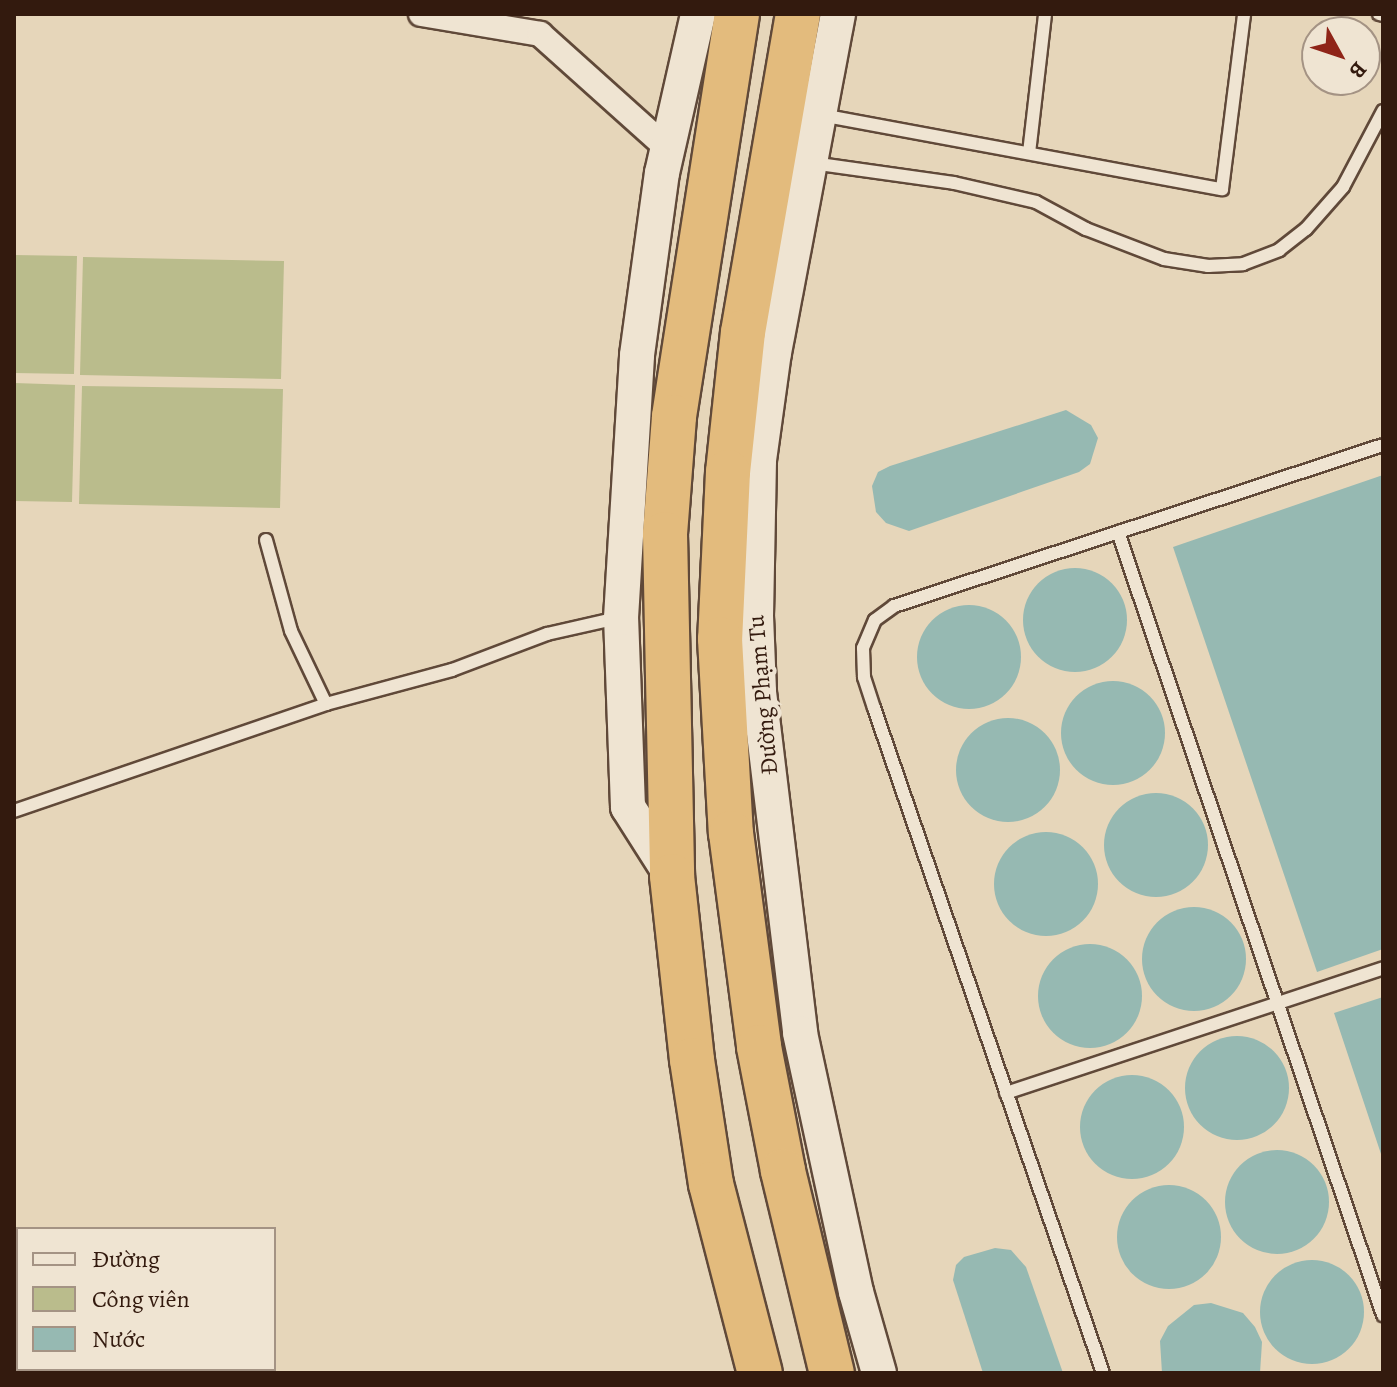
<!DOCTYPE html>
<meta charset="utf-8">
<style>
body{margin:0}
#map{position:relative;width:1397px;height:1387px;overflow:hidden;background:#e6d6ba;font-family:Alegreya,serif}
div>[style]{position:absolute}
.green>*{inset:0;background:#babc8c}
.water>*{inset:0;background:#96b9b2}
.round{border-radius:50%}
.roads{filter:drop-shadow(2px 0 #604939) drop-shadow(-2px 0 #604939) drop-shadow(0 2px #604939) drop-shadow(0 -2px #604939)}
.lane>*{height:12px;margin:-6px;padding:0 6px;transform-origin:6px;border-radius:6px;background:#efe4d2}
.street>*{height:24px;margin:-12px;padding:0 12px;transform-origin:12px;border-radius:12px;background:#efe4d2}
.secondary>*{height:34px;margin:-17px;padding:0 17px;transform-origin:17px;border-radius:17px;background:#efe4d2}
.highway>*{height:44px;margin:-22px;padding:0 22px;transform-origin:22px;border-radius:22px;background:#e3bb7d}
span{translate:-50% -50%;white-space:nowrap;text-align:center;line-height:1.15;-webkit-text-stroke:8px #efe4d2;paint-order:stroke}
.street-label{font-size:24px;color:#331a0e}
.frame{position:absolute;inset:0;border:16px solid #331a0e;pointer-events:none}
.legend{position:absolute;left:16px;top:1227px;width:260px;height:144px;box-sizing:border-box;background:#efe4d2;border:2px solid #a49384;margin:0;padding:10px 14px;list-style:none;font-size:24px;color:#331a0e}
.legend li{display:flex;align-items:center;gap:16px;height:40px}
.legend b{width:40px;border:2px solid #a49384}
.north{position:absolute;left:1301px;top:16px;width:80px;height:80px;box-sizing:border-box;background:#efe4d2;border:2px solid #a49384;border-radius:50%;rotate:130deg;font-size:22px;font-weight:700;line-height:32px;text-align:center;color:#331a0e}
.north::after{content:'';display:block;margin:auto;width:28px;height:36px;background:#8f2418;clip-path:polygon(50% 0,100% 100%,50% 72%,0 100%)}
</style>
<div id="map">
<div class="green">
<div style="clip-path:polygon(14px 255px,77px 256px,74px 374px,14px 373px)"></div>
<div style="clip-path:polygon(83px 257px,284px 261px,281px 379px,80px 375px)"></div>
<div style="clip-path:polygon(14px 383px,75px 385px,72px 502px,14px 501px)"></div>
<div style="clip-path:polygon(82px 386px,283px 389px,280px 508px,79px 504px)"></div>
</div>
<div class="water">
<div style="clip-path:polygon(1066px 410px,1091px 425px,1098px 438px,1090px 464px,1079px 472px,909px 531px,886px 523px,876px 512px,872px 486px,878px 472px,890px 466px)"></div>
<div style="clip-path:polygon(1383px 475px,1383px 949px,1317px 972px,1173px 547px)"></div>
<div class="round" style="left:1023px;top:568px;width:104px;height:104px"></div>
<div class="round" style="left:917px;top:605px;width:104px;height:104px"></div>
<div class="round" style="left:1061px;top:681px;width:104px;height:104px"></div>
<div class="round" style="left:956px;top:718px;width:104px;height:104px"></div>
<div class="round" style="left:1104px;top:793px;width:104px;height:104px"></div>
<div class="round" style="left:994px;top:832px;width:104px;height:104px"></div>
<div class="round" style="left:1142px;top:907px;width:104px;height:104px"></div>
<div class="round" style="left:1038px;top:944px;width:104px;height:104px"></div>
<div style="clip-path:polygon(1383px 997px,1383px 1160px,1334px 1013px)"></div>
<div class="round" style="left:1185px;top:1036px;width:104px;height:104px"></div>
<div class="round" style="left:1080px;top:1075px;width:104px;height:104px"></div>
<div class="round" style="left:1225px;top:1150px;width:104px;height:104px"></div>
<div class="round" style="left:1117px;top:1185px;width:104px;height:104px"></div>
<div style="clip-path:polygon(995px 1248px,1011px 1250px,1026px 1267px,1063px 1373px,983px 1373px,953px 1280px,956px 1265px,964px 1257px)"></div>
<div class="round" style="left:1260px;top:1260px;width:104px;height:104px"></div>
<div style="clip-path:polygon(1211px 1303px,1243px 1313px,1255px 1327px,1262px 1342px,1260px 1373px,1162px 1373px,1160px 1341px,1168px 1326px,1194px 1305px)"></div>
</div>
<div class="roads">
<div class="lane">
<div style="left:1379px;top:14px;width:4px;rotate:14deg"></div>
<div style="left:821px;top:115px;width:408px;rotate:10.5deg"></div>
<div style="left:1222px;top:189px;width:176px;rotate:-82.8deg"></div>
<div style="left:1029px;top:153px;width:140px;rotate:-83.4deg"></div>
<div style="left:812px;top:163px;width:143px;rotate:8deg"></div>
<div style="left:954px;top:183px;width:84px;rotate:13deg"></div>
<div style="left:1036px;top:202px;width:57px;rotate:28.4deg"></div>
<div style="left:1086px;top:229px;width:84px;rotate:21deg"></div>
<div style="left:1164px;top:259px;width:45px;rotate:9deg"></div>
<div style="left:1208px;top:266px;width:35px;rotate:-3deg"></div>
<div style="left:1243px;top:264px;width:39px;rotate:-21deg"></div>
<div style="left:1279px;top:250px;width:34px;rotate:-38deg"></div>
<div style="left:1306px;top:229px;width:56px;rotate:-48.6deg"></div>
<div style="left:1343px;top:187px;width:86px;rotate:-62.2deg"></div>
<div style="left:1118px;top:532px;width:827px;rotate:71.3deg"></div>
<div style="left:266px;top:540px;width:94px;rotate:74.6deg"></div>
<div style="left:291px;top:631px;width:81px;rotate:64.4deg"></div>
<div style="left:14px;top:811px;width:330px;rotate:-18.9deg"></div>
<div style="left:326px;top:704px;width:131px;rotate:-15.1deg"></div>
<div style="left:452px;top:670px;width:102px;rotate:-20.8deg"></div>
<div style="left:547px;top:634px;width:73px;rotate:-12.7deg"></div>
<div style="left:1006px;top:1093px;width:397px;rotate:-18.3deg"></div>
<div style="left:1103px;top:1373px;width:703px;rotate:-109deg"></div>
<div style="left:874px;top:708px;width:33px;rotate:-108deg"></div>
<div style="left:864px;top:677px;width:29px;rotate:-92deg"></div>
<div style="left:863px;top:648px;width:30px;rotate:-67deg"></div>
<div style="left:875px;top:620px;width:24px;rotate:-36deg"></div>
<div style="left:894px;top:606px;width:515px;rotate:-18.22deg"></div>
</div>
<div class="street">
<div style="left:421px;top:14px;width:121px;rotate:9.5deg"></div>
<div style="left:540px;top:34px;width:172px;rotate:41.9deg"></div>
</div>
<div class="secondary">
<div style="left:838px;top:14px;width:344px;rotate:100.7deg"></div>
<div style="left:774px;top:352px;width:109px;rotate:97.9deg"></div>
<div style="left:759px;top:460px;width:156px;rotate:91.1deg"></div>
<div style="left:756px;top:616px;width:76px;rotate:87.7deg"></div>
<div style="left:759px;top:692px;width:343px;rotate:83.1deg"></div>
<div style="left:800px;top:1033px;width:265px;rotate:77.8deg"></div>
<div style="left:856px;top:1292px;width:84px;rotate:74.1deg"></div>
<div style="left:672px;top:876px;width:82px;rotate:-122.5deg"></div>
<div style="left:628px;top:807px;width:189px;rotate:-92.1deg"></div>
<div style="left:621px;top:618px;width:263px;rotate:-86.5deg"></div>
<div style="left:637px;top:355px;width:184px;rotate:-82.2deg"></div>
<div style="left:662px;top:173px;width:163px;rotate:-77.2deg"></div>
</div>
<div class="highway">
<div style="left:737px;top:14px;width:408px;rotate:98.9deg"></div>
<div style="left:674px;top:417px;width:117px;rotate:94.4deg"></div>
<div style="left:665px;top:534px;width:342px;rotate:88.8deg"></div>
<div style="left:672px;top:876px;width:185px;rotate:83.8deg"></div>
<div style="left:692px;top:1060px;width:125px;rotate:81.3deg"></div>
<div style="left:711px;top:1184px;width:195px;rotate:75.5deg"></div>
<div style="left:798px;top:14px;width:323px;rotate:99.8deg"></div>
<div style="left:743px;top:332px;width:141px;rotate:96.1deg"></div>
<div style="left:728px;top:472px;width:167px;rotate:92.7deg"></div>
<div style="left:720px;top:639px;width:194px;rotate:86.8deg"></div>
<div style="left:731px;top:833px;width:216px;rotate:82.5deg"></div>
<div style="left:759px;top:1047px;width:126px;rotate:79deg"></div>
<div style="left:783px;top:1171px;width:208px;rotate:76.4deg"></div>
</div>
</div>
<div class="street-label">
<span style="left:763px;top:695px;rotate:-95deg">Đường Phạm Tu</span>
</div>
<div class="frame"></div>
<ul class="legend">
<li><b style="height:10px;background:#efe4d2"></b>Đường</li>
<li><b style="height:22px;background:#babc8c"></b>Công viên</li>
<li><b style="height:22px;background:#96b9b2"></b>Nước</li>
</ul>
<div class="north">B</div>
</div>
